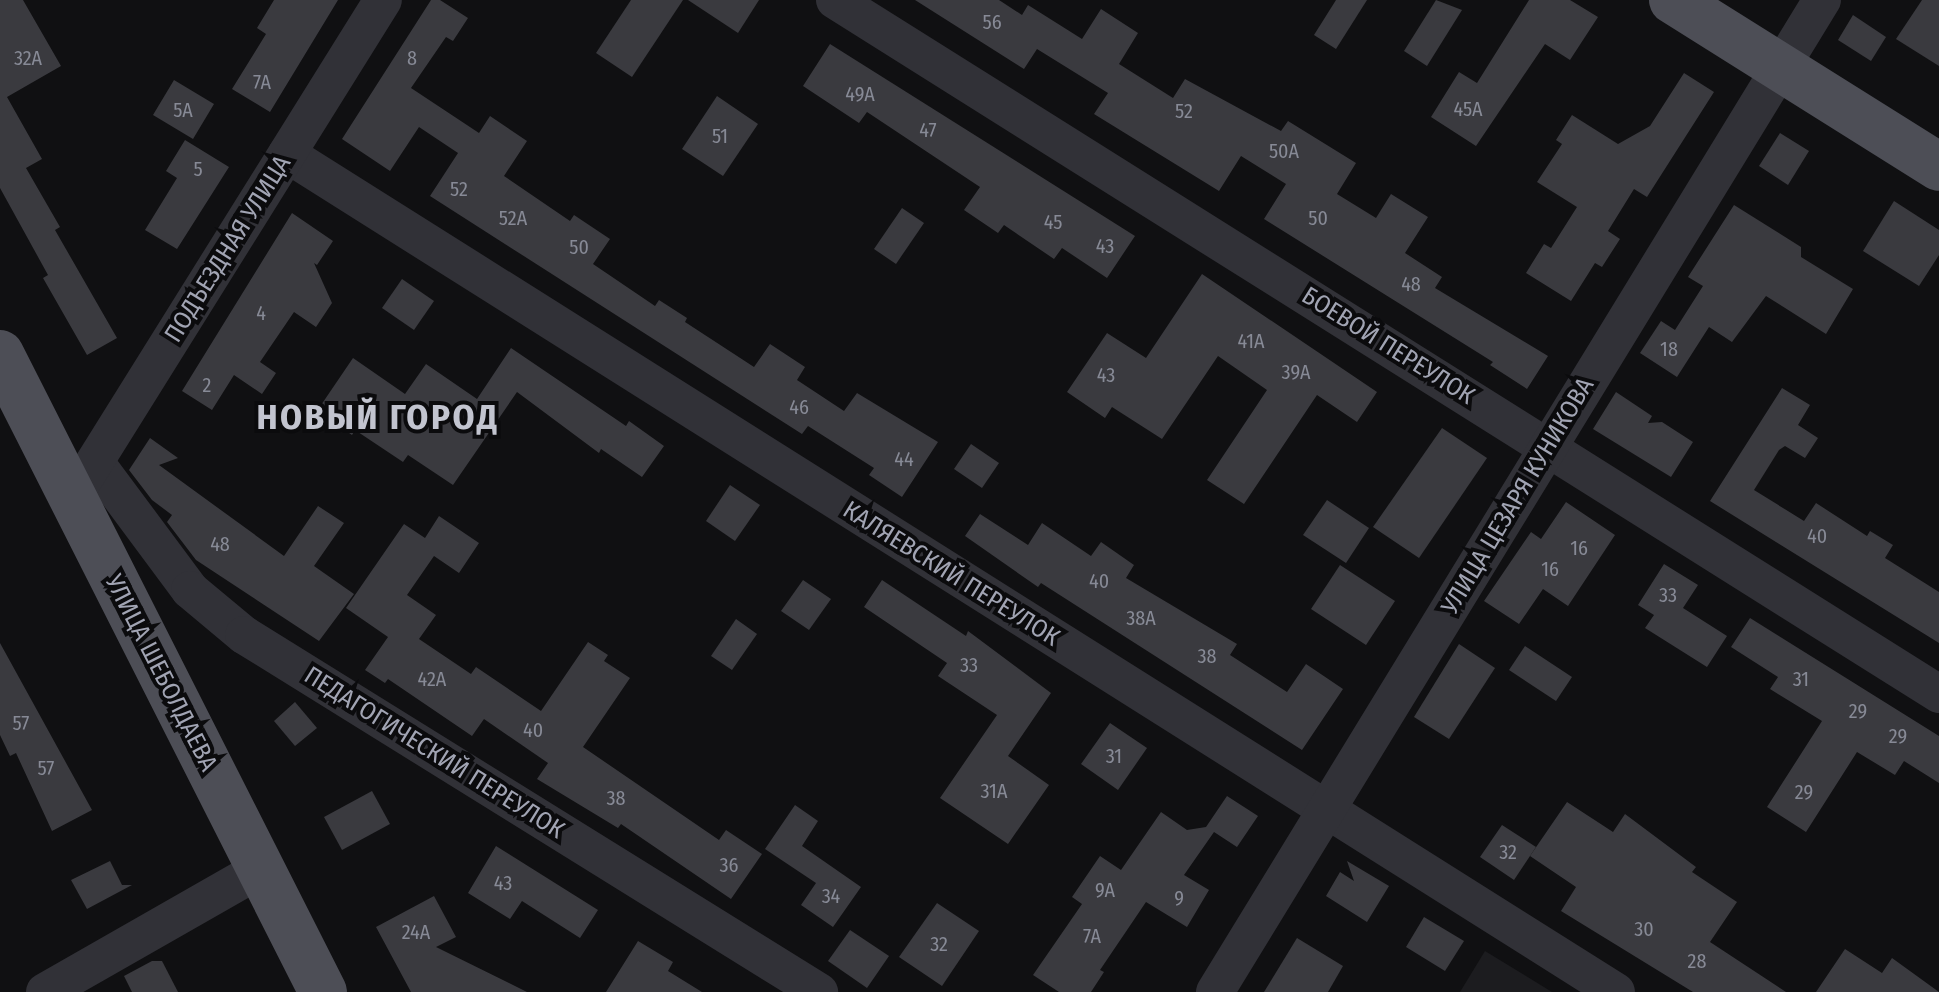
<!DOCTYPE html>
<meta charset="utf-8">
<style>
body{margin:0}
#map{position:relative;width:1939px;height:992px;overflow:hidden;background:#101012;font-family:"Fira Sans Condensed",sans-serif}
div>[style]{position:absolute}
.built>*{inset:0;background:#1c1c1f}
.building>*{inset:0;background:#3a3a3f}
.minor>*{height:38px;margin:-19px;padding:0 19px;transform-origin:19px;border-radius:19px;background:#313137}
.major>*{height:48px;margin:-24px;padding:0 24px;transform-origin:24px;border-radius:24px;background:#4d4e56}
span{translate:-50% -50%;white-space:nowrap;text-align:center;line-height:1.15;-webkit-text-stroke:8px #0b0b0d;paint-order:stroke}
.number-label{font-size:20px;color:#878a96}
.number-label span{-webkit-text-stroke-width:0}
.street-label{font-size:25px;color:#a1a4b3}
.district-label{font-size:35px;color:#c2c4cf;font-weight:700;letter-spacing:2.5px}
</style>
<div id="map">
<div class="built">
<div style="clip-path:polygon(1485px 951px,1552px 992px,1460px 992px)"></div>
</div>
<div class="building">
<div style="clip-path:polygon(0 0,23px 0,61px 66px,7px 97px,42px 159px,26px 168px,60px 227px,55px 230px,117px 338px,87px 355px,43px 278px,48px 275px,0 188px)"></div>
<div style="clip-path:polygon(274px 0,338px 0,270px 112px,232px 89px,266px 34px,257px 28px)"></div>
<div style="clip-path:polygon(431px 0,440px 0,468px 18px,453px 41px,446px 37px,411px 88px,479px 133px,490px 116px,527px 141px,504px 176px,570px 221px,574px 215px,610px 239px,593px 264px,655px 306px,659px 300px,687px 318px,685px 322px,754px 367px,770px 344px,805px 367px,797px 380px,844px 411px,857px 393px,938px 442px,902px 497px,869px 475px,874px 468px,808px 426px,802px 434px,430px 196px,458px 153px,419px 127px,390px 171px,342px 139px)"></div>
<div style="clip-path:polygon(631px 0,683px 0,632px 77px,596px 53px)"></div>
<div style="clip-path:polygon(688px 0,759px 0,738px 33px)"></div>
<div style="clip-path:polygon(915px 0,999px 0,1022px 15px,1028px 5px,1082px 39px,1101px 9px,1138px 33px,1119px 64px,1173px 98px,1185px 79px,1281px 131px,1288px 121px,1356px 163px,1337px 194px,1376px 218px,1391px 194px,1428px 217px,1405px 253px,1442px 277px,1435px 288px,1548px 356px,1527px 389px,1490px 365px,1493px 362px,1264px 219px,1286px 184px,1241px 156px,1219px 191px,1094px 114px,1108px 93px,1037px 49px,1024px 69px)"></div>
<div style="clip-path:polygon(1336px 0,1367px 0,1336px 49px,1314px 35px)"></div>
<div style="clip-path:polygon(1436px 0,1462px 10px,1427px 66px,1404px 51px)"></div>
<div style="clip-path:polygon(1529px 0,1570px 0,1598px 17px,1570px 60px,1545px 44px,1476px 146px,1431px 117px,1459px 72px,1477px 83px)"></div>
<div style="clip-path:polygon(1922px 0,1939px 0,1939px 66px,1896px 39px)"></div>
<div style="clip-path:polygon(1853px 15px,1886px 37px,1871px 61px,1838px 40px)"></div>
<div style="clip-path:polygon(830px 44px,1135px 236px,1107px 278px,1062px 248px,1054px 259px,1004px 225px,998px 233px,964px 210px,980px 187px,867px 112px,859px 123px,803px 86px)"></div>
<div style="clip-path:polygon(1684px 73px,1714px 92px,1647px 197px,1634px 189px,1608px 231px,1620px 239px,1602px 267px,1595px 263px,1571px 301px,1526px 273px,1544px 244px,1551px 248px,1577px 207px,1537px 182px,1562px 144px,1556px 140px,1572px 115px,1618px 144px,1650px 126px)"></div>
<div style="clip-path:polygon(174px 80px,214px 104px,193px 139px,153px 115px)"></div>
<div style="clip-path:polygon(717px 96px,758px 124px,723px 176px,682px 149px)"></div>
<div style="clip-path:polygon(1780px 133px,1809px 151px,1788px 185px,1759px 166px)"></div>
<div style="clip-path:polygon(185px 140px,229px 167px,177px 249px,145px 230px,177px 178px,166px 171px)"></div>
<div style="clip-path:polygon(1894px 201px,1939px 230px,1939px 255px,1919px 286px,1863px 251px)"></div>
<div style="clip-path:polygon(1734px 205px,1801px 247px,1801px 257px,1853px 289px,1826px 334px,1766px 296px,1732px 342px,1709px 327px,1677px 377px,1640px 353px,1661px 321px,1675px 330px,1703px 286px,1688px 277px)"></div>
<div style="clip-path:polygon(902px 208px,924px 223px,896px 264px,874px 249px)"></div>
<div style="clip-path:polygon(292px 213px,333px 241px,317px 265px,314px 263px,332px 303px,316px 327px,294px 312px,260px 362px,276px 373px,262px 394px,234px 375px,212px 410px,182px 391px)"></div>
<div style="clip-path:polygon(1202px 274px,1377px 392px,1357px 422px,1317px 395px,1244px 504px,1207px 480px,1267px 390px,1218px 356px,1162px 439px,1112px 407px,1105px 418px,1067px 392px,1107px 333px,1146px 358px)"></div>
<div style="clip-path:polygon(402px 279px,434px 301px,414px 330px,382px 308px)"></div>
<div style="clip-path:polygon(511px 348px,626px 426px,629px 421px,664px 446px,642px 477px,601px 449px,599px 453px,517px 392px,453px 485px,408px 455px,403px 462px,355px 430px,352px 435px,317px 411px,353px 358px,405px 394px,426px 364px,477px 399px)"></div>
<div style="clip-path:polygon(1782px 388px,1810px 405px,1798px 425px,1818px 438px,1805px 458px,1785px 446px,1779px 450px,1754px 490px,1804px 521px,1816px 503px,1867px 536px,1870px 531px,1893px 545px,1885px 558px,1939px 592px,1939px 643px,1710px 501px)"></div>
<div style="clip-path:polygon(1616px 392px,1652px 416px,1648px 423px,1662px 422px,1693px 442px,1671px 477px,1593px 429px)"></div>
<div style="clip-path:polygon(1442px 428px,1487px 458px,1419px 558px,1373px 527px)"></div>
<div style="clip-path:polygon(150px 438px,178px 458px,159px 465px,284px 556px,318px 506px,344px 523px,314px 566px,354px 594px,319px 641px,196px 560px,167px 522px,172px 515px,152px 500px,129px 470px)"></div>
<div style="clip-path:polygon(971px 444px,999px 463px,982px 488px,954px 469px)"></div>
<div style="clip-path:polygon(730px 485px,760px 505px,735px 541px,706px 521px)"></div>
<div style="clip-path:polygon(1327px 500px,1369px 528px,1346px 563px,1303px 535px)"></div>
<div style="clip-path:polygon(1566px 502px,1615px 535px,1568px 606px,1543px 589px,1519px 624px,1484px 601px,1531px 532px,1541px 539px)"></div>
<div style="clip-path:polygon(980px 514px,1028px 545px,1042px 523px,1091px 556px,1101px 542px,1134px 565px,1126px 578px,1237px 644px,1230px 655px,1287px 692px,1306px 664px,1343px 689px,1302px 750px,1041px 583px,1038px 587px,965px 536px)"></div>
<div style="clip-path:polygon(439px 516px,479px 543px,459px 573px,434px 556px,407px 595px,436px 615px,419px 639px,471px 674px,476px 667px,541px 711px,588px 642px,608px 655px,604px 661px,630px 678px,583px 747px,719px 840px,726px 830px,762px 854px,731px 899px,621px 824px,618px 828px,537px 779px,548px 763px,484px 719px,472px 736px,388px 679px,385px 683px,365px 670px,388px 637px,346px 608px,404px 524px,425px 538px)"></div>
<div style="clip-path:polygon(1664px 564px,1698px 585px,1683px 608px,1727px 636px,1707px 667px,1645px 628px,1654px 615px,1638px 605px)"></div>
<div style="clip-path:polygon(1340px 565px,1395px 601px,1366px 645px,1311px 609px)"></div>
<div style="clip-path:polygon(803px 580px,831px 599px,809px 630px,781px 611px)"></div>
<div style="clip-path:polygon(882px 580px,966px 636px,968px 631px,1051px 693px,1008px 756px,1049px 785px,1008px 844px,940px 798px,997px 715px,938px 676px,947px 663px,864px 607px)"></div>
<div style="clip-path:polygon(1750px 618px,1939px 736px,1939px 783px,1904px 761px,1895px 775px,1857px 752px,1806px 832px,1767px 807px,1822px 721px,1770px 689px,1778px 677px,1731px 647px)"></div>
<div style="clip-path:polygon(736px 619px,757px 634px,732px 670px,711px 656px)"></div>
<div style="clip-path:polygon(0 643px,92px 810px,52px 831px,16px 753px,10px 756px,0 735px)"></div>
<div style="clip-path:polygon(1459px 644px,1495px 668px,1449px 739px,1414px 717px)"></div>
<div style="clip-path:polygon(1525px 646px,1572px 677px,1556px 701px,1509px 670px)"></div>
<div style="clip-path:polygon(295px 702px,317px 728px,295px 746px,274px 721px)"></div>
<div style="clip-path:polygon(1110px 723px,1147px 748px,1118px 790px,1081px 764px)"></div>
<div style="clip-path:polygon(372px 791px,390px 824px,342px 850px,324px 817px)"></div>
<div style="clip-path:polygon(1227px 796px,1258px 816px,1237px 847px,1214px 832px,1184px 875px,1209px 890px,1187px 927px,1146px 902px,1100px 970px,1104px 972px,1091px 992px,1059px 992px,1033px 975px,1082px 904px,1072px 897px,1100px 856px,1121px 870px,1161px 812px,1187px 830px,1206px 827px)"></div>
<div style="clip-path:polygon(1567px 802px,1613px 832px,1625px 814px,1696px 867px,1692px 872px,1737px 902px,1710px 942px,1786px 992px,1693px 992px,1561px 911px,1576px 887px,1530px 856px)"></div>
<div style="clip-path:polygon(795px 805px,818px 821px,802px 846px,861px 887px,833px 927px,801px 905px,816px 883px,765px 849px)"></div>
<div style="clip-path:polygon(1502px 825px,1536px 847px,1514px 880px,1480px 857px)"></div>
<div style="clip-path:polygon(496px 846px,598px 910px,580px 938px,522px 901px,510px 919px,468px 893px)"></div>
<div style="clip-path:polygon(110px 861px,122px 885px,132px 885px,87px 909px,71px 880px)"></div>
<div style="clip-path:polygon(1347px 861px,1389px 886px,1367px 922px,1326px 896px,1340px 872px,1354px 881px)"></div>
<div style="clip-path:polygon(434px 896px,456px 937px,436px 947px,527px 992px,411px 992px,376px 927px)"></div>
<div style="clip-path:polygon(937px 903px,979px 931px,942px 986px,899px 957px)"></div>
<div style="clip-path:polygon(1424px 917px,1464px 941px,1445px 971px,1406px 947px)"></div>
<div style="clip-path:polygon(850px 930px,889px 956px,867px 988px,828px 961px)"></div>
<div style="clip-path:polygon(1297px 938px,1343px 966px,1328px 992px,1264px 992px)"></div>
<div style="clip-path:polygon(638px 941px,673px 962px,668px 971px,702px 992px,606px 992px)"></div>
<div style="clip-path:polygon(1845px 949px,1882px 973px,1892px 958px,1939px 992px,1816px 992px)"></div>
<div style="clip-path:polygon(152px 961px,162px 961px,178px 992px,132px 992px,124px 976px)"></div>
</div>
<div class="minor">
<div style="left:835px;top:0;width:1304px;rotate:32.15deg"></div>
<div style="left:287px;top:154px;width:1571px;rotate:32.23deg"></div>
<div style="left:95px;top:462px;width:159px;rotate:53.4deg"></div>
<div style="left:190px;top:590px;width:70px;rotate:39.8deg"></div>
<div style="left:244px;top:635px;width:677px;rotate:31.83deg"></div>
<div style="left:82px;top:482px;width:568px;rotate:-58.02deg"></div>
<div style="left:45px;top:992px;width:246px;rotate:-29.7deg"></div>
<div style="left:1215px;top:992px;width:1163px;rotate:-58.54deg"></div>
</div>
<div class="major">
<div style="left:1673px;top:0;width:314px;rotate:32.1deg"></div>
<div style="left:0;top:354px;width:715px;rotate:63.15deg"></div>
</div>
<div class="number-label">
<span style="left:992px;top:22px">56</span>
<span style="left:28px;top:58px">32А</span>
<span style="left:412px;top:58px">8</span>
<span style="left:262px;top:82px">7А</span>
<span style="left:860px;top:94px">49А</span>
<span style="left:1468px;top:109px">45А</span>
<span style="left:183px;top:110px">5А</span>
<span style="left:1184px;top:111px">52</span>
<span style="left:928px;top:130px">47</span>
<span style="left:720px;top:136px">51</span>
<span style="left:1284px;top:151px">50А</span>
<span style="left:198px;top:169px">5</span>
<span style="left:459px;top:189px">52</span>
<span style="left:513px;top:218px">52А</span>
<span style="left:1318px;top:218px">50</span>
<span style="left:1053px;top:222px">45</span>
<span style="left:1105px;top:246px">43</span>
<span style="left:579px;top:247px">50</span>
<span style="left:1411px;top:284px">48</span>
<span style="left:261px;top:313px">4</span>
<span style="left:1251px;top:341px">41А</span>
<span style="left:1669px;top:349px">18</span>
<span style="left:1296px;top:372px">39А</span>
<span style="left:1106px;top:375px">43</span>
<span style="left:207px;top:385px">2</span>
<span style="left:799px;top:407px">46</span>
<span style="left:904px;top:459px">44</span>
<span style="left:1817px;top:536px">40</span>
<span style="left:220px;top:544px">48</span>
<span style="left:1579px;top:548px">16</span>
<span style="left:1550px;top:569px">16</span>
<span style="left:1099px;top:581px">40</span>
<span style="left:1668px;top:595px">33</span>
<span style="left:1141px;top:618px">38А</span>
<span style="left:1207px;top:656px">38</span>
<span style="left:969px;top:665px">33</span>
<span style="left:432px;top:679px">42А</span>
<span style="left:1801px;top:679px">31</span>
<span style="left:1858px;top:711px">29</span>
<span style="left:21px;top:723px">57</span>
<span style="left:533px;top:730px">40</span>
<span style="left:1898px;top:736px">29</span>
<span style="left:1114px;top:756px">31</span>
<span style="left:46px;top:768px">57</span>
<span style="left:994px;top:791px">31А</span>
<span style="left:1804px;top:792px">29</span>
<span style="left:616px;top:798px">38</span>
<span style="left:1508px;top:852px">32</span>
<span style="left:729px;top:865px">36</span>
<span style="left:503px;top:883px">43</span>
<span style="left:1105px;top:890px">9А</span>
<span style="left:831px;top:896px">34</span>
<span style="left:1179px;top:898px">9</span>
<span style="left:1644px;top:929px">30</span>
<span style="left:416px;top:932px">24А</span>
<span style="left:1092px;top:936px">7А</span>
<span style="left:939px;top:944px">32</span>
<span style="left:1697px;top:961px">28</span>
</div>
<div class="street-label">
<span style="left:228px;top:249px;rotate:-58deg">ПОДЪЕЗДНАЯ УЛИЦА</span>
<span style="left:1388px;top:346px;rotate:32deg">БОЕВОЙ ПЕРЕУЛОК</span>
<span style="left:1518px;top:496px;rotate:-59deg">УЛИЦА ЦЕЗАРЯ КУНИКОВА</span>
<span style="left:951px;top:574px;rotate:32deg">КАЛЯЕВСКИЙ ПЕРЕУЛОК</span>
<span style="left:161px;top:673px;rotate:63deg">УЛИЦА ШЕБОЛДАЕВА</span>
<span style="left:434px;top:753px;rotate:32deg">ПЕДАГОГИЧЕСКИЙ ПЕРЕУЛОК</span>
</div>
<div class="district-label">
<span style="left:378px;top:417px">НОВЫЙ ГОРОД</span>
</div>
</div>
